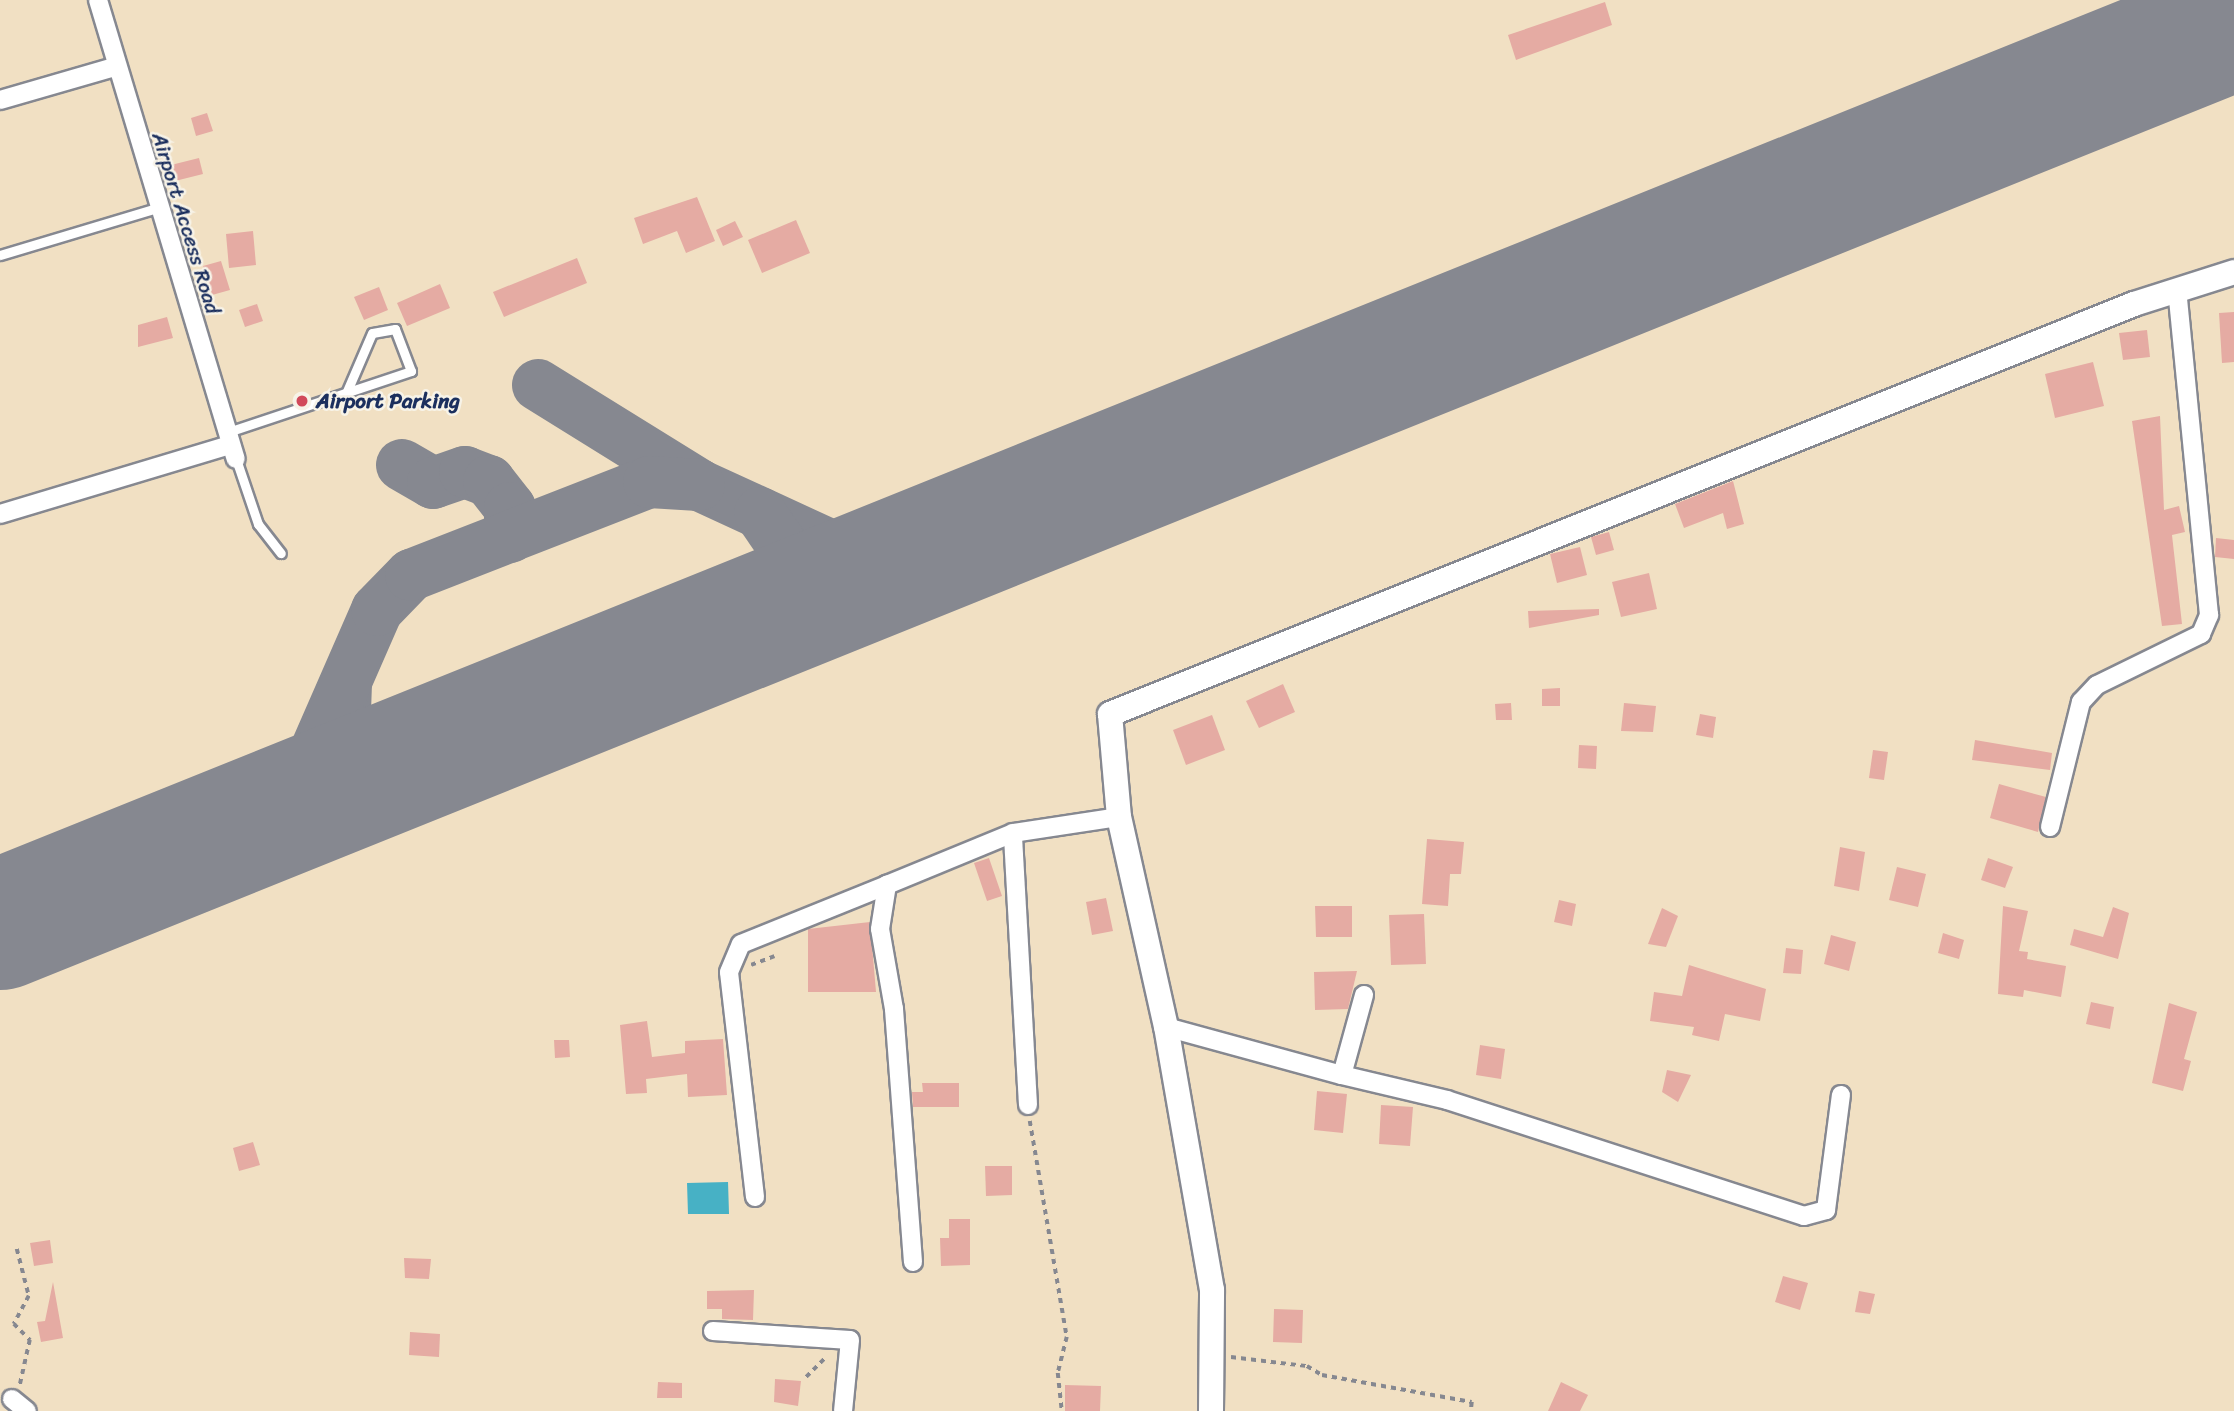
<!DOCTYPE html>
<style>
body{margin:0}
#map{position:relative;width:2234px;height:1411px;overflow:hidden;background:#f1e0c3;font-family:Sriracha,sans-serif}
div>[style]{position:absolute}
.water>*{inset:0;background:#47b1c5}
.taxiway>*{height:52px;margin:-26px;padding:0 26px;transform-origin:26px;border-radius:26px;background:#868890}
.runway>*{height:131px;margin:-65.5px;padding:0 65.5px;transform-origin:65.5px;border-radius:65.5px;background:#868890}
.building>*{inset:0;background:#e5aba3}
.path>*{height:3.5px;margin-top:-1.75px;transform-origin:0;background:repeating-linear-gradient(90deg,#868890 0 5px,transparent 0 10px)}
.roads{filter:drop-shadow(2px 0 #868890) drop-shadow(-2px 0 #868890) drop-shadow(0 2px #868890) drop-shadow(0 -2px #868890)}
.lane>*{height:9px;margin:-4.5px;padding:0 4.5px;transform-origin:4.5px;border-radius:4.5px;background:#fff}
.street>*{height:18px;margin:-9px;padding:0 9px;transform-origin:9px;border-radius:9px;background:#fff}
.secondary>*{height:24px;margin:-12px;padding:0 12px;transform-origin:12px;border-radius:12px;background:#fff}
.dots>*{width:19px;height:19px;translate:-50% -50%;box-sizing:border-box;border:4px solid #f7f3e8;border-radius:50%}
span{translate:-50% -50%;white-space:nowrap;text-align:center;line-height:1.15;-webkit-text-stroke:5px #f7f3e8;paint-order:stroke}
.street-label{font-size:21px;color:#1b2f5e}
.poi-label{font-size:21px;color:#1b2f5e;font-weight:700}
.left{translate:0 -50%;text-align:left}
</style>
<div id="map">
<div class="water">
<div style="clip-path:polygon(728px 1182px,729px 1214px,688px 1214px,687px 1183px)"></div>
</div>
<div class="taxiway">
<div style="left:538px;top:385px;width:190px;rotate:31.8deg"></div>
<div style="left:699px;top:485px;width:201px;rotate:24.7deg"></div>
<div style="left:402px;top:465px;width:36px;rotate:30deg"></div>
<div style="left:433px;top:483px;width:34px;rotate:-19deg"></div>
<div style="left:465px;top:472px;width:26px;rotate:21deg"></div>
<div style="left:489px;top:481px;width:34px;rotate:52deg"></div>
<div style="left:510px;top:508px;width:29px;rotate:90deg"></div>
<div style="left:716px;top:636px;width:78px;rotate:-29.8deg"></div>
<div style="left:784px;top:597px;width:46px;rotate:-87.5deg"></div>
<div style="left:786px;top:551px;width:46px;rotate:-124.4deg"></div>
<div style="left:346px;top:683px;width:32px;rotate:92deg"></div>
<div style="left:345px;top:715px;width:34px;rotate:54deg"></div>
<div style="left:365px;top:743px;width:37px;rotate:20deg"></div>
<div style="left:400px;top:756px;width:36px;rotate:-11deg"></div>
<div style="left:291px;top:807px;width:215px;rotate:-66.4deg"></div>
<div style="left:377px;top:610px;width:49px;rotate:-45.8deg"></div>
<div style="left:411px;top:575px;width:256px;rotate:-21.3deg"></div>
<div style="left:649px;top:482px;width:50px;rotate:3.4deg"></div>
</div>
<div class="runway">
<div style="left:0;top:924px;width:2408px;rotate:-21.94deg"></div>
</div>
<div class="building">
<div style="clip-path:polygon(1605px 2px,1612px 25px,1516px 60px,1508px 35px)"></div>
<div style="clip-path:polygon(207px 113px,213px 131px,196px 136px,191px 118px)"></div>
<div style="clip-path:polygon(199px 158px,203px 174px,175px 181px,171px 165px)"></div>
<div style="clip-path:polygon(697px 197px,715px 241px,686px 253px,677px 231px,643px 244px,634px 218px)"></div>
<div style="clip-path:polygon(796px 220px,810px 253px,762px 273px,748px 240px)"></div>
<div style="clip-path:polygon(735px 221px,743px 237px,723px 246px,716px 230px)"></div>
<div style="clip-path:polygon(253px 231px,256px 265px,229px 268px,226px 234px)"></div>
<div style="clip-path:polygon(577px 258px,587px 283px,504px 317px,493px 292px)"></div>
<div style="clip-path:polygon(221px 261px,230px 290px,212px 295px,203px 266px)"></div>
<div style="clip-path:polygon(440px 284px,450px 308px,407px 326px,397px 303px)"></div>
<div style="clip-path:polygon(379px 287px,388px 310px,364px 320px,354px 297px)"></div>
<div style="clip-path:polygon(257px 304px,263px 321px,245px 327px,239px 310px)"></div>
<div style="clip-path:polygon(2234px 312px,2234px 362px,2222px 363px,2219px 313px)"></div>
<div style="clip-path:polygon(167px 317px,173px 338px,138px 347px,138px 325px)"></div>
<div style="clip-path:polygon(2147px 330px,2150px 357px,2123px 360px,2119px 333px)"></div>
<div style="clip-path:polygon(2093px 362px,2104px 406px,2055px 418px,2045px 374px)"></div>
<div style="clip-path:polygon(2160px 416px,2164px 510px,2179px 506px,2185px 532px,2172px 535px,2182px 624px,2162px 626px,2132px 421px)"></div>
<div style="clip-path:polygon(1733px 481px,1744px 524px,1727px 529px,1723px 513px,1684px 528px,1675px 504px)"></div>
<div style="clip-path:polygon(1609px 532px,1614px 550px,1596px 555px,1591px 537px)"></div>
<div style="clip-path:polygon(2216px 538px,2234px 540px,2234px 559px,2215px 557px)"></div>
<div style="clip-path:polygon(1580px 547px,1587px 575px,1557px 583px,1550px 554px)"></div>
<div style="clip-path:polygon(1649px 573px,1657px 609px,1621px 617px,1612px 582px)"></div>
<div style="clip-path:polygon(1599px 609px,1599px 615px,1529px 628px,1528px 611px)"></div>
<div style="clip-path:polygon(1283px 684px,1295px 712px,1259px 728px,1246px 701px)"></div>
<div style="clip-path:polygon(1560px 688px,1560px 706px,1542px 706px,1542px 689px)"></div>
<div style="clip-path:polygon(1511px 703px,1512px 720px,1496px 720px,1495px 704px)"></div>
<div style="clip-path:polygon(1624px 703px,1656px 706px,1653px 732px,1621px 731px)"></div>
<div style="clip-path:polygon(1700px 714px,1716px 717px,1713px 738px,1696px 735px)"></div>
<div style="clip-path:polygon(1212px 715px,1225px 750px,1186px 765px,1173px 730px)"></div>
<div style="clip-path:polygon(1975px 740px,2052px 753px,2050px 770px,1972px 760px)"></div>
<div style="clip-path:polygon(1579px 745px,1597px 746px,1596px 769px,1578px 768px)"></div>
<div style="clip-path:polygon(1873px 750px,1888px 752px,1884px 780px,1869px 778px)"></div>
<div style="clip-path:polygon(1999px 784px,2046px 797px,2038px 832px,1990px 818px)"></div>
<div style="clip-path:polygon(1427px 839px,1464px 842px,1461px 874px,1450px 874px,1448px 906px,1422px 904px)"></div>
<div style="clip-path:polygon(1840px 847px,1865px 852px,1859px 891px,1834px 886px)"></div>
<div style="clip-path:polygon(989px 858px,1002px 896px,987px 901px,974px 863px)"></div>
<div style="clip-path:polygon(1988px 858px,2013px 867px,2005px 888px,1981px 880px)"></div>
<div style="clip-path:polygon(1897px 867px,1926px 874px,1918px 907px,1889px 900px)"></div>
<div style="clip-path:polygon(1106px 898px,1113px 931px,1092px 935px,1086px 902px)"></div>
<div style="clip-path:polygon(1559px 900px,1576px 904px,1572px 926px,1554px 922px)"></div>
<div style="clip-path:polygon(1315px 906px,1352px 906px,1352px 937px,1316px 937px)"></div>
<div style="clip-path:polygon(2003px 906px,2028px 911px,2019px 951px,2028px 952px,2027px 959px,2066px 966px,2061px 997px,2024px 990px,2023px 997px,1998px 994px)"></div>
<div style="clip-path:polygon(2113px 907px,2129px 913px,2118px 959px,2070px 945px,2074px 929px,2103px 937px)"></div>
<div style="clip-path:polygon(1662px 908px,1678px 916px,1666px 947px,1648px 944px)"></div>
<div style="clip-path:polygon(1424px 914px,1426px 964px,1391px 965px,1389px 915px)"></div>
<div style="clip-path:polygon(870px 922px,876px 992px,808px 992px,808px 929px)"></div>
<div style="clip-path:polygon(1943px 933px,1964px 940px,1959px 959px,1938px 953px)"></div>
<div style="clip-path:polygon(1831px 935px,1856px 942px,1849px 971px,1824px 964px)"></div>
<div style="clip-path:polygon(1786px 948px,1803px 950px,1801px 974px,1783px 973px)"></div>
<div style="clip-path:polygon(1689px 965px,1766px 989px,1760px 1021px,1725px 1014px,1719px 1041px,1692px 1035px,1694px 1027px,1650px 1021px,1654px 992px,1682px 996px)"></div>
<div style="clip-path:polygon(1357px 971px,1348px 1009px,1315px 1010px,1314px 972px)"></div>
<div style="clip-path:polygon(2091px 1002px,2114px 1007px,2110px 1029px,2086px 1024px)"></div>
<div style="clip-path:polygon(2169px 1003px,2197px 1012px,2184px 1059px,2191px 1061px,2183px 1091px,2152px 1083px)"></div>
<div style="clip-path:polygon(647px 1021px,652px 1057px,685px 1053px,685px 1041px,723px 1039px,727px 1095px,688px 1097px,687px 1074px,646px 1079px,647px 1093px,626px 1094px,620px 1025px)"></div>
<div style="clip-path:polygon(554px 1040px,569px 1040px,570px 1057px,555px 1058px)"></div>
<div style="clip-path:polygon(1480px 1045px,1505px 1049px,1501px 1079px,1476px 1075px)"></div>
<div style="clip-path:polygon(1667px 1070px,1691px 1075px,1678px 1102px,1662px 1092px)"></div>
<div style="clip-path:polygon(922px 1083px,959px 1083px,959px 1107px,913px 1107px,912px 1092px,923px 1092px)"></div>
<div style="clip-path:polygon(1317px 1091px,1347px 1094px,1343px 1133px,1314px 1130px)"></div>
<div style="clip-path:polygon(1381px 1105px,1413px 1107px,1410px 1146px,1379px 1144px)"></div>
<div style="clip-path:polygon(253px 1142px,260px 1165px,239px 1171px,233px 1148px)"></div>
<div style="clip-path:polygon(985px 1166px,1012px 1166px,1012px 1195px,986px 1196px)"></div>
<div style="clip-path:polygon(949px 1219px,970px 1219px,970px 1265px,941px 1266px,940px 1238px,949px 1238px)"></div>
<div style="clip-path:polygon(50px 1240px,53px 1263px,34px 1266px,30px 1243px)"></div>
<div style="clip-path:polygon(404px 1258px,431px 1259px,429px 1279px,405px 1278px)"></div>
<div style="clip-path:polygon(1783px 1276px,1808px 1283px,1800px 1310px,1775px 1302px)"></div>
<div style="clip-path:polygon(53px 1282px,63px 1338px,41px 1342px,37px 1322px,45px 1321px)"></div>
<div style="clip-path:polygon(754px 1290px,753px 1320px,722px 1319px,722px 1309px,707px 1309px,707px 1291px)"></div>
<div style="clip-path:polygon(1859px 1291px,1875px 1294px,1870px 1314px,1855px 1312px)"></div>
<div style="clip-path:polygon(1274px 1309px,1303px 1310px,1302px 1343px,1273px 1342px)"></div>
<div style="clip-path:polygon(410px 1332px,440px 1334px,439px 1357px,409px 1355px)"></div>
<div style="clip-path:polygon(775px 1379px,801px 1381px,798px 1406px,774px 1402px)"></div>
<div style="clip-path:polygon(658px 1382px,682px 1383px,682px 1398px,657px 1398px)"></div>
<div style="clip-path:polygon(1561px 1382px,1588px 1395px,1580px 1411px,1548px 1411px)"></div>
<div style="clip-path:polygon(1065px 1385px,1101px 1386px,1100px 1411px,1065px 1411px)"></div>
</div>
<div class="path">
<div style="left:751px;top:965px;width:25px;rotate:-21deg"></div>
<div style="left:1030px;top:1121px;width:219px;rotate:80.3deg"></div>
<div style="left:1067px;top:1337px;width:37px;rotate:104deg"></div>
<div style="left:1058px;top:1373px;width:38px;rotate:84deg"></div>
<div style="left:17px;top:1249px;width:49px;rotate:75.7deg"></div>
<div style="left:29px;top:1296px;width:32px;rotate:118deg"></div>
<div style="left:14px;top:1324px;width:23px;rotate:45deg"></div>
<div style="left:30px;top:1340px;width:46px;rotate:102.5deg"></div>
<div style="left:1231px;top:1357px;width:77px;rotate:6.8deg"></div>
<div style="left:1307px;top:1366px;width:17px;rotate:31deg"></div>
<div style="left:1322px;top:1375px;width:152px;rotate:10.2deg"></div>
<div style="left:1472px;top:1402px;width:9px;rotate:96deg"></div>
<div style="left:806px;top:1377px;width:28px;rotate:-45deg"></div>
</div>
<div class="roads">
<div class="lane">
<div style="left:0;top:255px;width:164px;rotate:-16.7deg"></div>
<div style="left:228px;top:432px;width:193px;rotate:-18.4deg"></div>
<div style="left:411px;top:371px;width:45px;rotate:-110.9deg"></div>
<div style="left:395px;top:329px;width:23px;rotate:170deg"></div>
<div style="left:372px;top:333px;width:63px;rotate:113.3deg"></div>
<div style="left:236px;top:459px;width:69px;rotate:71.3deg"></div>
<div style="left:258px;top:524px;width:37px;rotate:52deg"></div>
</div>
<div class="street">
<div style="left:98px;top:0;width:479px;rotate:73.3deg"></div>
<div style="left:0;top:100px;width:119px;rotate:-16.1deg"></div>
<div style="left:0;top:514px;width:240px;rotate:-16.7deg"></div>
<div style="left:2050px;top:827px;width:129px;rotate:-76.1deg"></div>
<div style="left:2081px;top:702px;width:23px;rotate:-47deg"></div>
<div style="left:2097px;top:685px;width:116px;rotate:-26.1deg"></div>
<div style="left:2201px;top:634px;width:21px;rotate:-67deg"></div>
<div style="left:2209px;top:615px;width:326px;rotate:-95.6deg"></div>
<div style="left:1166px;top:1027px;width:182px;rotate:15.3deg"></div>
<div style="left:1342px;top:1075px;width:83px;rotate:-74.6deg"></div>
<div style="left:1342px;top:1075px;width:108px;rotate:13.4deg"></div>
<div style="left:1447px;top:1100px;width:375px;rotate:18deg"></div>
<div style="left:1804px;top:1216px;width:23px;rotate:-15deg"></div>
<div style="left:1826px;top:1210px;width:116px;rotate:-82.6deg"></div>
<div style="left:1028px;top:1105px;width:272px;rotate:-93.2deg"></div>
<div style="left:1013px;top:833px;width:107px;rotate:-8.6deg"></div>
<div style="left:755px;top:1197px;width:226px;rotate:-96.6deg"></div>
<div style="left:729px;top:972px;width:30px;rotate:-67deg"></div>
<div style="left:741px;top:944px;width:157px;rotate:-22deg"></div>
<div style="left:913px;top:1262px;width:254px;rotate:-94.3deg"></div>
<div style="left:894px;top:1009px;width:81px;rotate:-99.9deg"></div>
<div style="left:880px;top:929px;width:45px;rotate:-81deg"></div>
<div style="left:887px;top:885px;width:136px;rotate:-22.4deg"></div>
<div style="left:713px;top:1331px;width:137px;rotate:3.8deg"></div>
<div style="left:850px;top:1340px;width:71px;rotate:95.6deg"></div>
<div style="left:12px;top:1399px;width:19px;rotate:39deg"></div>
</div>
<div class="secondary">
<div style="left:1211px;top:1411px;width:121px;rotate:-89.5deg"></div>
<div style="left:1212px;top:1290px;width:267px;rotate:-99.9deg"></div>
<div style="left:1166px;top:1027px;width:215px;rotate:-102.6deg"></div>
<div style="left:1119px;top:817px;width:103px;rotate:-95deg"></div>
<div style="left:1110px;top:714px;width:1103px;rotate:-21.82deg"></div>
<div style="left:2134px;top:304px;width:105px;rotate:-17.7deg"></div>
</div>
</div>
<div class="dots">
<div style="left:302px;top:401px;background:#d1495b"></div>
</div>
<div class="street-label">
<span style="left:186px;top:223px;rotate:73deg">Airport Access Road</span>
</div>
<div class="poi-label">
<span class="left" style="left:316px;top:401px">Airport Parking</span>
</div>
</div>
